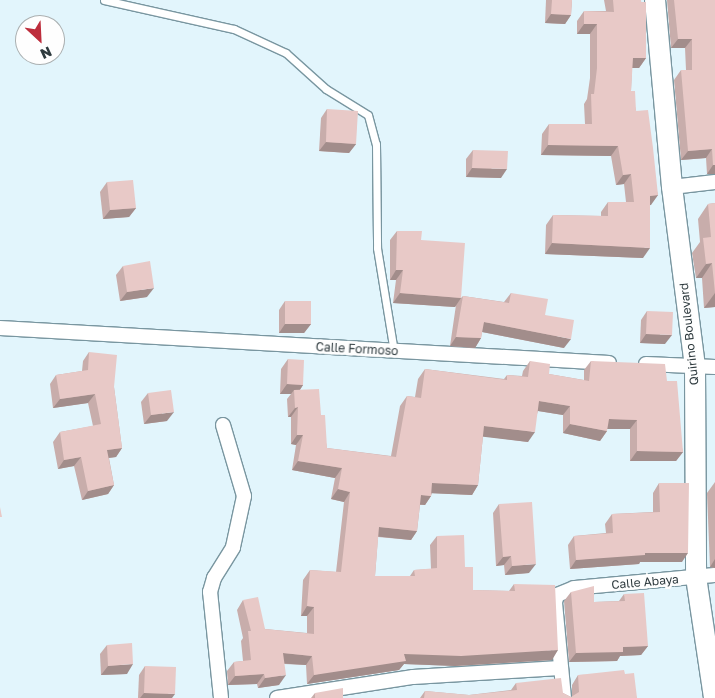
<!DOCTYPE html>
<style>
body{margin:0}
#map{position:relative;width:715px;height:698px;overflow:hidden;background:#e2f5fc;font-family:"Golos Text",sans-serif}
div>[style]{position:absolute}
.roads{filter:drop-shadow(1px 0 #7996a0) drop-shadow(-1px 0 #7996a0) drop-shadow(0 1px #7996a0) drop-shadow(0 -1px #7996a0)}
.lane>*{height:7px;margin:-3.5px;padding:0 3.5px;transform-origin:3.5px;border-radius:3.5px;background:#fff}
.street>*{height:14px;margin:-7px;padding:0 7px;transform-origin:7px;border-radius:7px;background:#fff}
.secondary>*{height:20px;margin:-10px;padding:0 10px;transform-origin:10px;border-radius:10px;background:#fff}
.wall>*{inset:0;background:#c8adab}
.shaded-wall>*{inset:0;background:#a28d8b}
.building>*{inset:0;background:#e8c9c7}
span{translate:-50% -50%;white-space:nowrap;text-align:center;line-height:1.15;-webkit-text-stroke:5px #fefefe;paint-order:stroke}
.street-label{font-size:12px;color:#2e3a3e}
.north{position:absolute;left:15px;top:15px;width:50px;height:50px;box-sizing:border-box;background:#fefefe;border:1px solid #abb0b1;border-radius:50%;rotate:155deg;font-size:14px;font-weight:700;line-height:20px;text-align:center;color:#2e3a3e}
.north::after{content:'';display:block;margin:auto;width:18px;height:22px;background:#bd2d3c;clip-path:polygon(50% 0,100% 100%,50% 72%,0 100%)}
</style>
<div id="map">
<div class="roads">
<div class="lane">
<div style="left:104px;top:0;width:133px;rotate:12.6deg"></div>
<div style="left:234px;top:29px;width:57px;rotate:24.8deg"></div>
<div style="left:286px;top:53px;width:54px;rotate:42deg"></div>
<div style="left:326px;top:89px;width:49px;rotate:31.8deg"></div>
<div style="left:368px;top:115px;width:30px;rotate:75deg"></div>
<div style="left:376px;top:144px;width:104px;rotate:89.4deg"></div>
<div style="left:377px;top:248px;width:105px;rotate:80.7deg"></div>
</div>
<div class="street">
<div style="left:672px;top:187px;width:43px;rotate:-6.6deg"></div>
<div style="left:0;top:328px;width:610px;rotate:3.29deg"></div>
<div style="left:646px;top:364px;width:69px;rotate:2.5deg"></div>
<div style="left:221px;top:698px;width:107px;rotate:-95.9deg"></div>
<div style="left:210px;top:592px;width:15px;rotate:-74deg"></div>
<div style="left:214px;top:578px;width:36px;rotate:-58deg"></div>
<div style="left:233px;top:547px;width:52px;rotate:-77.8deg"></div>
<div style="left:244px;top:496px;width:74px;rotate:-106.5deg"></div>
<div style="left:277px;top:698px;width:138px;rotate:-8.8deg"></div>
<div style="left:413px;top:677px;width:147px;rotate:-3.5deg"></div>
<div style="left:564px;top:698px;width:96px;rotate:-95.4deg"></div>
<div style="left:555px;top:602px;width:7px;rotate:-74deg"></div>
<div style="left:557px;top:595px;width:18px;rotate:-22deg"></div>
<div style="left:574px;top:588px;width:142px;rotate:-5.3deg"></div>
</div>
<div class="secondary">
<div style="left:655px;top:0;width:188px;rotate:84.8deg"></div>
<div style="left:672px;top:187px;width:180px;rotate:82.7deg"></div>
<div style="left:695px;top:366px;width:211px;rotate:89.7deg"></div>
<div style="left:696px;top:577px;width:122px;rotate:81.5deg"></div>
</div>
</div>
<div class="wall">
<div style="clip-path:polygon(546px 0,572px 0,571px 15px,565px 24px,545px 23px)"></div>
<div style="clip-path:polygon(604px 0,641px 0,646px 58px,639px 68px,632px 68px,631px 91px,658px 195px,650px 205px,643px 258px,545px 254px,546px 225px,553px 215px,601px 216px,601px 212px,608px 202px,626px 202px,624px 184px,616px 185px,611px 156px,541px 155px,542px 134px,549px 124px,585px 124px,584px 104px,587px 99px,590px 78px,590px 34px,577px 34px,577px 21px,584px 11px,606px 11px)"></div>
<div style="clip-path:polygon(667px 0,715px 0,715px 174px,707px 174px,706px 158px,681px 160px,674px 80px,681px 70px,686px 70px,685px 48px,671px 48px)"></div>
<div style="clip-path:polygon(327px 109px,356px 144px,349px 153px,319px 151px,321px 118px)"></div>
<div style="clip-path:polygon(473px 150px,501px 178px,466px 177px,466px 159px)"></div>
<div style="clip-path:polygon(107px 182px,136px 208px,129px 217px,103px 219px,100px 192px)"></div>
<div style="clip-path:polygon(715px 203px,715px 307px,704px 308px,702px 278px,696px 278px,692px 253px,700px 242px,698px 219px,708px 204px)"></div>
<div style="clip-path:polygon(397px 231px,421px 240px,461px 298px,463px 296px,504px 302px,511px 293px,545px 315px,564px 348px,482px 332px,481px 338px,475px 348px,450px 346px,456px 305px,455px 307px,393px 303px,396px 280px,390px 280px,390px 240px)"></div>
<div style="clip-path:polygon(123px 266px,147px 297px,120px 301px,116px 275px)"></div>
<div style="clip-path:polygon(285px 301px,311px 324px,304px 333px,279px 333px,279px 310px)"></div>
<div style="clip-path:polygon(647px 311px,665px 344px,640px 343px,641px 320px)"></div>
<div style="clip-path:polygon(89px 352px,114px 387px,122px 448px,116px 457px,109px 458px,114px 485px,108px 494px,82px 500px,74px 466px,58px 469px,53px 442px,60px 432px,93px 426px,88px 403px,53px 408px,50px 384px,56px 375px,82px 371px,83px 361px)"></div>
<div style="clip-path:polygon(288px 359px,303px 385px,300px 390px,321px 415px,327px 448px,391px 456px,400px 406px,407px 396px,415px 397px,418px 379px,425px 369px,504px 379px,507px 375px,522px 376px,523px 371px,530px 361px,549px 374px,584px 380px,584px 370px,591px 361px,667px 381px,683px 452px,676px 461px,630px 461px,630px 429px,607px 429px,607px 431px,600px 441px,563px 433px,563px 415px,538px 411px,528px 442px,483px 436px,478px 485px,472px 495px,432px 493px,431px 496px,425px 505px,420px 505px,417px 531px,411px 540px,378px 537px,375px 576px,410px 576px,414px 570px,431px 569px,430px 545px,437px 536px,465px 567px,473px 590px,509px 591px,514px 584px,552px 660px,455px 666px,404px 664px,399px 670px,307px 684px,306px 665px,284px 664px,279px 685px,258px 688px,257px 684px,228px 685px,227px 671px,234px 662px,243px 661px,241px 641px,243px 638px,237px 610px,243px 600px,265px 629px,307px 633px,307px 616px,301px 616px,303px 580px,310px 570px,336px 572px,344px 502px,331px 499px,335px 478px,292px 470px,296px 445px,291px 444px,291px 417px,288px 417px,287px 399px,291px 394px,280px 394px,281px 369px)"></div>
<div style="clip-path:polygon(148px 393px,167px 421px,144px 424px,141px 402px)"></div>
<div style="clip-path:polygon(715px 482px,715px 568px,710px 567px,707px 493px)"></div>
<div style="clip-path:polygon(659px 483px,682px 562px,640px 562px,639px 564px,570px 569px,568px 545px,574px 536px,606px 533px,605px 524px,612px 514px,653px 512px,653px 493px)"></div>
<div style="clip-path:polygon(499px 504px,529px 573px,505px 575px,504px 565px,496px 566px,493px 513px)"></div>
<div style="clip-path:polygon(571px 592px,594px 602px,619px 601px,624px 594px,648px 646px,641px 655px,620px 656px,617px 661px,569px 662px,564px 601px)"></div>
<div style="clip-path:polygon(107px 645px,127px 674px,101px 675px,100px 654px)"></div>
<div style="clip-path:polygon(145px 666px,172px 698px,138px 698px,139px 675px)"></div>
<div style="clip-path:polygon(625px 674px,637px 698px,420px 698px,425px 691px,469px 695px,511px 690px,516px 683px,563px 693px,571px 697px,572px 697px,572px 685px,578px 675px)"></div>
<div style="clip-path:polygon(315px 693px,343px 698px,311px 698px)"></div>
</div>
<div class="shaded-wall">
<div style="clip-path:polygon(551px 14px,571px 15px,565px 24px,545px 23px)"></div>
<div style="clip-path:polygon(584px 24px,597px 24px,590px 34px,577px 34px)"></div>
<div style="clip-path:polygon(678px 39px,692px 39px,685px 48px,671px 48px)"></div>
<div style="clip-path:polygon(633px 58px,646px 58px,639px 68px,626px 68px)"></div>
<div style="clip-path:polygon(326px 142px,356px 144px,349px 153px,319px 151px)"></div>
<div style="clip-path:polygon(548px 145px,618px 146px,611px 156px,541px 155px)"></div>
<div style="clip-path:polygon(712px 149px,706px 158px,681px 160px,688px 151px)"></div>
<div style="clip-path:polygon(713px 165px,715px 165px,715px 174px,707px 174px)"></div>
<div style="clip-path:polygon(472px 168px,507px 169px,501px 178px,466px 177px)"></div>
<div style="clip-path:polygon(631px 174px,624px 184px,616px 185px,623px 175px)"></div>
<div style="clip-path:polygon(658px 195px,651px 205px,643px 206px,650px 196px)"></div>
<div style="clip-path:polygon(136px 208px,129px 217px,103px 219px,110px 210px)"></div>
<div style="clip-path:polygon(552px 243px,650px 248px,643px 258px,545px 254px)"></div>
<div style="clip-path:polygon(712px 263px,702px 278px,696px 278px,706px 264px)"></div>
<div style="clip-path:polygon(396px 270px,403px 270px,396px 280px,390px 280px)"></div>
<div style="clip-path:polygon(154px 288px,147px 297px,120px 301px,127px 292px)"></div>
<div style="clip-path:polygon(400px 293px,461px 298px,455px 307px,393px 303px)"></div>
<div style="clip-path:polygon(715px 293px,715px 307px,704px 308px)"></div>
<div style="clip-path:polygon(484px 322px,571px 339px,564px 348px,477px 331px)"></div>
<div style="clip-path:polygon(285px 324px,311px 324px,304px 333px,279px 333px)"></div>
<div style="clip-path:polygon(646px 334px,672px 335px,665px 344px,640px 343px)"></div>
<div style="clip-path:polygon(456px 337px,481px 338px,475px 348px,450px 346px)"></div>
<div style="clip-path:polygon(287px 384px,303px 385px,297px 394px,294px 390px,291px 394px,280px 394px)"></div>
<div style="clip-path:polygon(95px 394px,88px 403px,53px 408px,60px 399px)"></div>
<div style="clip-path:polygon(539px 401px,570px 406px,563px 415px,532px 410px)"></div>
<div style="clip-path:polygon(298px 407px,291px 417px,288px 417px,295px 408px)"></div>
<div style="clip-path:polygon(174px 412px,167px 421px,144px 424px,151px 415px)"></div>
<div style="clip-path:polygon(609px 419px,637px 420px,630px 429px,602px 429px)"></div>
<div style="clip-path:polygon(570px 424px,607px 431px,600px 441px,563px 433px)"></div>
<div style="clip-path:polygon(484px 426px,535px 432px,528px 442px,477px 436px)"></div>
<div style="clip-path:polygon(297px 435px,303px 435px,296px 445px,291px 444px)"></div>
<div style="clip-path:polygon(122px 448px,116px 457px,100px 459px,107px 450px)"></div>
<div style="clip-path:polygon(637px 451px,683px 452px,676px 461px,630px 461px)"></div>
<div style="clip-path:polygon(81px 457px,74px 466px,58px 469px,64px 460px)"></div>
<div style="clip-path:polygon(298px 461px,342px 468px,335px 478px,292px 470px)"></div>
<div style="clip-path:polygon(432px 483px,478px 485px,472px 495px,426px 493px)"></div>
<div style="clip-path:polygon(114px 485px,108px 494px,82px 500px,88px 491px)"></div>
<div style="clip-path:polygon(338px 489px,350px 492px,344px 502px,331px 499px)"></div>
<div style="clip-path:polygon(421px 495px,431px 496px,425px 505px,414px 504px)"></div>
<div style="clip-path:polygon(379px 527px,417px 531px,411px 540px,373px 536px)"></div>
<div style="clip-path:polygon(645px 553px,688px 553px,682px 562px,640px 562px,639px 564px,570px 569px,576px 560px)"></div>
<div style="clip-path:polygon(511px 556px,504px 565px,496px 566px,503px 557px)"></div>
<div style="clip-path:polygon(715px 559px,715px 568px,710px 567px)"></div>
<div style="clip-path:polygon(536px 564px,529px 573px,505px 575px,512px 566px)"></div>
<div style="clip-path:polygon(307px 606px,314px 607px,307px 616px,301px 616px)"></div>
<div style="clip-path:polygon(648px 646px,641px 655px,620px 656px,617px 661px,569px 662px,576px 653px,623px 647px)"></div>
<div style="clip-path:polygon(558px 650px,552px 660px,455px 666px,404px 664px,399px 670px,307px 684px,314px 675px,404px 654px)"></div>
<div style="clip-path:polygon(283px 653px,312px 656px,306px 665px,276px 663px)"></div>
<div style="clip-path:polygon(133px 664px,127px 674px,101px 675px,108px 666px)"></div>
<div style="clip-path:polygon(264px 674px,257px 684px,228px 685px,235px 676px)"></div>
<div style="clip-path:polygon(286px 675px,279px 685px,258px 688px,265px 678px)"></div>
<div style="clip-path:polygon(144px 693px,175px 694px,172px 698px,140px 698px)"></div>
</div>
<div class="building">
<div style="clip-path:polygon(552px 0,572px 0,571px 15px,551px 14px)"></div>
<div style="clip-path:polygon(613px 0,641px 0,641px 2px,646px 2px,646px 58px,633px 58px,631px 91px,635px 91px,636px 111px,648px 110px,653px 148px,658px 195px,650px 196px,650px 248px,552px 243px,553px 215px,608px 216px,608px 202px,634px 202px,631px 174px,623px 175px,618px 146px,548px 145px,549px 124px,592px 124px,591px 94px,594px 94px,597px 68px,597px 24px,584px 24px,584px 11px,614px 12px)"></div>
<div style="clip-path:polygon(674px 0,715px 0,715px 165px,713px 165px,712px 149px,688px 151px,681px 70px,692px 70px,692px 39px,678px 39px)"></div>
<div style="clip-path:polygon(327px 109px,358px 111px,356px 144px,326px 142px)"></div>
<div style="clip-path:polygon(473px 150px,508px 151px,507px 169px,472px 168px)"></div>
<div style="clip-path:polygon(133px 180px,136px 208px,110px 210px,107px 182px)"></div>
<div style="clip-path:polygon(715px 203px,715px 293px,712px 263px,706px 264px,703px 238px,711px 237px,708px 204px)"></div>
<div style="clip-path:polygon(397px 231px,422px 231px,421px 240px,465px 243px,461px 298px,400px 293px,403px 270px,396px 270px)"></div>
<div style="clip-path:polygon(150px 261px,154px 288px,127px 292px,123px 266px)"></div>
<div style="clip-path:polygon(511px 293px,548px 299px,545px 315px,574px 320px,571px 339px,484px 322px,481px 338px,456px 337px,463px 296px,509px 303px)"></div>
<div style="clip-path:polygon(285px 301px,311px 301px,311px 324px,285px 324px)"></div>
<div style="clip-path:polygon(647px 311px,673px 312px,672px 335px,646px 334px)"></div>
<div style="clip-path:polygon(89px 352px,117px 355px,114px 387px,122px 448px,107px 450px,114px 485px,88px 491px,81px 457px,64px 460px,60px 432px,101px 424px,95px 394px,60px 399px,56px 375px,88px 370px)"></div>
<div style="clip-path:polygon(288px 359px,304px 360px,303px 385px,287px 384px)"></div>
<div style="clip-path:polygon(530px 361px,550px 364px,549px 374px,589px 381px,591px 361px,665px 364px,667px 381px,677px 381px,683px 452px,637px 451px,637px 420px,609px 419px,607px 431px,570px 424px,570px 406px,539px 401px,535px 432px,484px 426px,478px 485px,432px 483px,431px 496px,421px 495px,417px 531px,379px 527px,375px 576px,415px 576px,414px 570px,437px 568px,437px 536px,464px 535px,465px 567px,473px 567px,473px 590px,515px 591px,514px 584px,555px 585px,558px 650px,461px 656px,404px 654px,406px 661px,314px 675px,312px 656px,283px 653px,286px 675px,265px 678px,264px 674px,235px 676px,234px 662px,251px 660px,248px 631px,251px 631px,243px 600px,258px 597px,265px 629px,314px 634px,314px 607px,307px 606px,310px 570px,341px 572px,350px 492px,338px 489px,342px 468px,298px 461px,303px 435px,297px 435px,298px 407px,295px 408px,294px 390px,319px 389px,321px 415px,325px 415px,327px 448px,396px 457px,407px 396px,421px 398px,425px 369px,507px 380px,507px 375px,528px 377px)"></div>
<div style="clip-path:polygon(171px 390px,174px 412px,151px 415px,148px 393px)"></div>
<div style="clip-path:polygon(659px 483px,689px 483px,688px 553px,645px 553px,645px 555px,576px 560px,574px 536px,613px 533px,612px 514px,660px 512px)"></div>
<div style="clip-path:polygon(532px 502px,536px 564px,512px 566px,511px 556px,503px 557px,499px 504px)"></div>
<div style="clip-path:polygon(0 507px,2px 517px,0 517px)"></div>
<div style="clip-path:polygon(594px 586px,594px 602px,625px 601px,624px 594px,644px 593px,648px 646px,623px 647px,623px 652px,576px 653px,571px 592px)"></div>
<div style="clip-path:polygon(132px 643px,133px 664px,108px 666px,107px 645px)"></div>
<div style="clip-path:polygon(145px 666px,176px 667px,175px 694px,144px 693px)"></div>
<div style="clip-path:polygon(624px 670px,625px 674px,634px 673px,637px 698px,424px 698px,425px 691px,469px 695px,517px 690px,516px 683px,561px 678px,563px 693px,571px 697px,579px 692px,578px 675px)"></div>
<div style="clip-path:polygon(343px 688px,343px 698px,315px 698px,315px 693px)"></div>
</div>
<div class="street-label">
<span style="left:689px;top:334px;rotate:-96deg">Quirino Boulevard</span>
<span style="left:357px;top:349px;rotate:3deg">Calle Formoso</span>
<span style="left:645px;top:582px;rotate:-5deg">Calle Abaya</span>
</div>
<div class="north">N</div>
</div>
